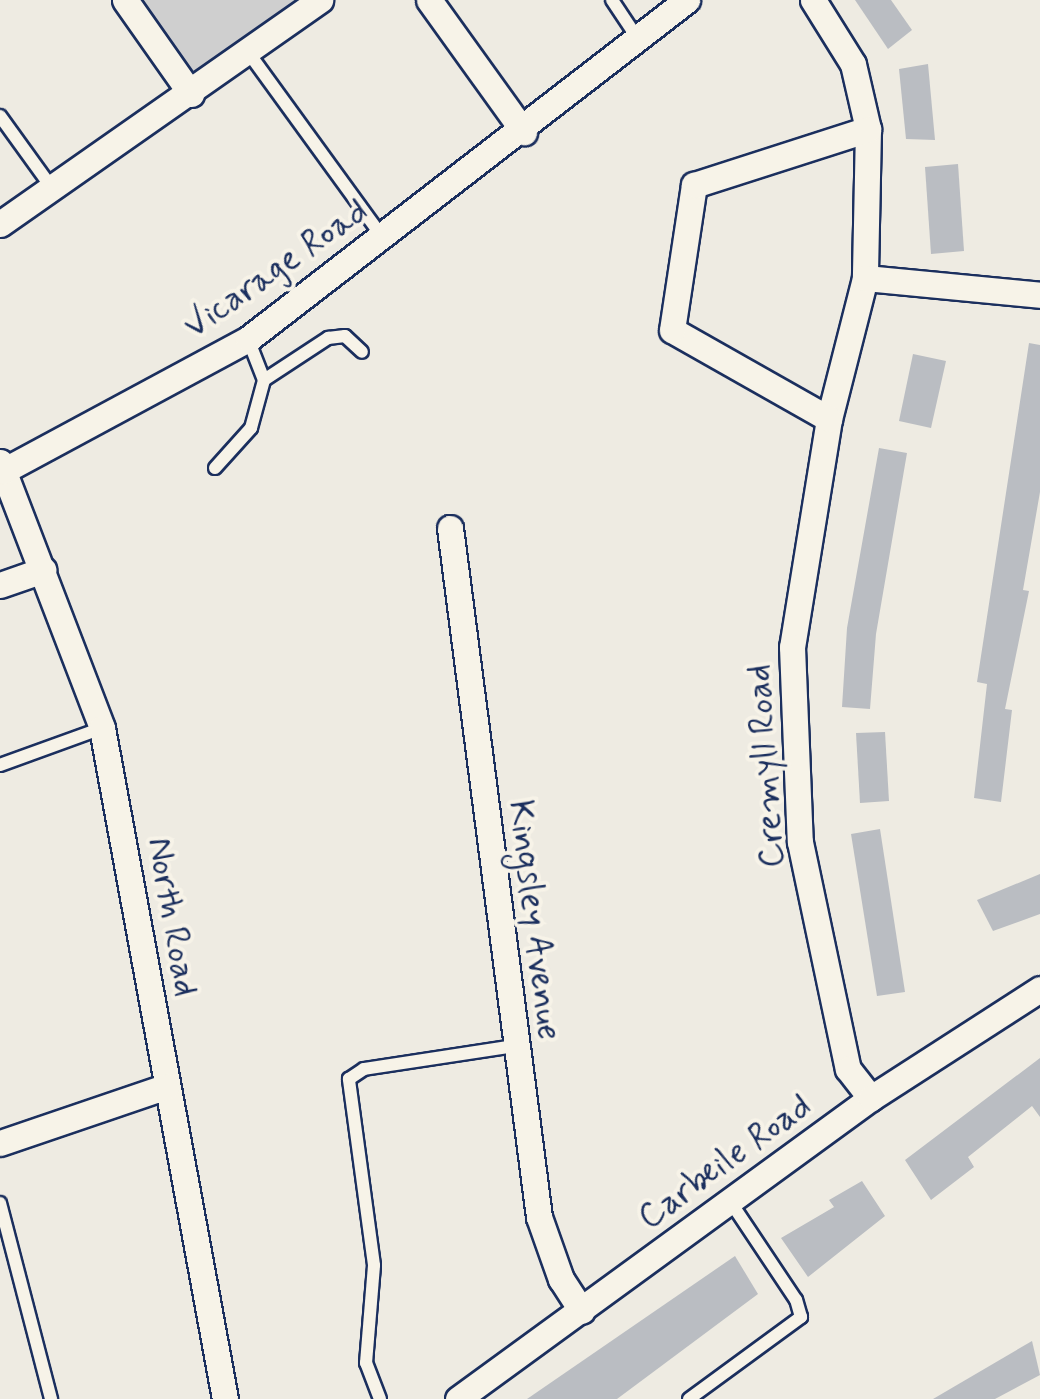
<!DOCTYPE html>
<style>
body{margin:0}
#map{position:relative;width:1040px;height:1399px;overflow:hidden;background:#eeebe2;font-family:Mynerve,sans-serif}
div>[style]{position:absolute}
.green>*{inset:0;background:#cfcfcf}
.building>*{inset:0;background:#babdc2}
.roads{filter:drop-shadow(2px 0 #1b2f5e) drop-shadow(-2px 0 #1b2f5e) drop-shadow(0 2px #1b2f5e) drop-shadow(0 -2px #1b2f5e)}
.service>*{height:12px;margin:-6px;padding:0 6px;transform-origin:6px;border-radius:6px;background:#f7f3e8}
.minor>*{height:25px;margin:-12.5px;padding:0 12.5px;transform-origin:12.5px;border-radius:12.5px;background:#f7f3e8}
span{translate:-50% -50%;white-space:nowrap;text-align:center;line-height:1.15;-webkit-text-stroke:8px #f7f3e8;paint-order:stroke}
.street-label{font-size:35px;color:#1b2f5e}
</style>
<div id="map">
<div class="green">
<div style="clip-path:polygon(131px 0,311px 0,192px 87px)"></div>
</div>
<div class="building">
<div style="clip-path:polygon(855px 0,891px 0,912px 30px,888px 49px)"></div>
<div style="clip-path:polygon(928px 64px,935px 140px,906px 139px,899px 69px)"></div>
<div style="clip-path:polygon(958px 164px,964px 251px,931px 254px,925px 167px)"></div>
<div style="clip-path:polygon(1029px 343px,1040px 345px,1040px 492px,1023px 590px,1029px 591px,1005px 709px,1012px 710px,1001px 802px,974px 798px,987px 684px,977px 682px)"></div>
<div style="clip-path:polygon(913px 354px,946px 361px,931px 428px,899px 421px)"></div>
<div style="clip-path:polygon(879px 448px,907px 453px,876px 634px,870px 709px,842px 707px,847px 628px)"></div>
<div style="clip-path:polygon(885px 732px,889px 801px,860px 803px,856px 733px)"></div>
<div style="clip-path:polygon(880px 829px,905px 992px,877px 996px,851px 834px)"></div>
<div style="clip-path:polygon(1040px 874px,1040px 914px,993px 931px,977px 900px)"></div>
<div style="clip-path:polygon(1040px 1058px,1040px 1117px,1032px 1106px,1017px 1118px,968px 1157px,974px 1167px,931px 1200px,905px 1160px)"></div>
<div style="clip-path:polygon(862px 1181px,885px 1216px,808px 1277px,781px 1238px,834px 1207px,829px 1200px)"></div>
<div style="clip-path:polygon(735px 1256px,758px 1294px,617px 1399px,527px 1399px)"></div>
<div style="clip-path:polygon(1032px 1341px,1040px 1375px,995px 1399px,933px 1399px)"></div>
</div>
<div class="roads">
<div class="service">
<div style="left:612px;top:0;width:43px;rotate:56.3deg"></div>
<div style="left:248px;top:52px;width:230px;rotate:54deg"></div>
<div style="left:0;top:116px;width:89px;rotate:54.2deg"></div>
<div style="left:248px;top:339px;width:44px;rotate:68.7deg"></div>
<div style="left:264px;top:380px;width:77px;rotate:-33.3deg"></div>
<div style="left:328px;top:338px;width:17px;rotate:-7deg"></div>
<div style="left:345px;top:336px;width:23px;rotate:43deg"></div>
<div style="left:215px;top:468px;width:54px;rotate:-48deg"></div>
<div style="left:251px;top:428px;width:50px;rotate:-74.8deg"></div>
<div style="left:0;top:765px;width:109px;rotate:-19.9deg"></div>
<div style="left:0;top:1203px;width:203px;rotate:75.4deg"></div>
<div style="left:380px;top:1399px;width:39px;rotate:-111deg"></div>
<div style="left:366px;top:1363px;width:98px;rotate:-85.3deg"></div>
<div style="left:374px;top:1265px;width:188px;rotate:-97.7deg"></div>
<div style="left:349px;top:1079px;width:18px;rotate:-34deg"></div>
<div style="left:364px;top:1069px;width:153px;rotate:-8.7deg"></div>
<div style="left:689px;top:1399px;width:139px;rotate:-36.2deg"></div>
<div style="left:801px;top:1317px;width:18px;rotate:-106deg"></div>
<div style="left:796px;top:1300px;width:119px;rotate:-123.7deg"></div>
</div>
<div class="minor">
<div style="left:125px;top:0;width:115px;rotate:54.9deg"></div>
<div style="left:429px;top:0;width:163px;rotate:54.3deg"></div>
<div style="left:813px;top:0;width:75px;rotate:58deg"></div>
<div style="left:853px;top:64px;width:67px;rotate:77deg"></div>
<div style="left:868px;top:129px;width:149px;rotate:91.2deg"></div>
<div style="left:865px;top:278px;width:146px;rotate:104.3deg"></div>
<div style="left:829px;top:419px;width:231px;rotate:99.2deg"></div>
<div style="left:792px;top:647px;width:195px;rotate:87.7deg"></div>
<div style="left:800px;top:842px;width:232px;rotate:78.1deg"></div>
<div style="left:848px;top:1069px;width:37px;rotate:52deg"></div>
<div style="left:0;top:224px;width:391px;rotate:-35deg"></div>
<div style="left:865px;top:278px;width:176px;rotate:5.5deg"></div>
<div style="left:829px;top:419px;width:180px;rotate:-150.5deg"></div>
<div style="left:672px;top:330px;width:147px;rotate:-81.4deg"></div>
<div style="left:694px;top:185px;width:183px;rotate:-17.8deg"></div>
<div style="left:0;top:462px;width:285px;rotate:69deg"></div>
<div style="left:102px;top:728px;width:682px;rotate:79.61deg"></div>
<div style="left:3px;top:471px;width:278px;rotate:-28.3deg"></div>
<div style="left:248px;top:339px;width:555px;rotate:-37.68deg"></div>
<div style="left:450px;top:528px;width:695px;rotate:82.64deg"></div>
<div style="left:539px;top:1217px;width:66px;rotate:70.5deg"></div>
<div style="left:561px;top:1279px;width:38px;rotate:57deg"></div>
<div style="left:0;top:585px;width:46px;rotate:-19.2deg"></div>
<div style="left:0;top:1143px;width:176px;rotate:-18.8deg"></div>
<div style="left:458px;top:1399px;width:511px;rotate:-36.09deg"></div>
<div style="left:871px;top:1098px;width:201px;rotate:-32.8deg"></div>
</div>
</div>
<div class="street-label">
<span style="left:276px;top:269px;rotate:-35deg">Vicarage Road</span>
<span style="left:766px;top:766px;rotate:-94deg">Cremyll Road</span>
<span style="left:172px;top:917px;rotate:80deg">North Road</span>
<span style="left:534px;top:920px;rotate:83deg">Kingsley Avenue</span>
<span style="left:725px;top:1162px;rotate:-36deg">Carbeile Road</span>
</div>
</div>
